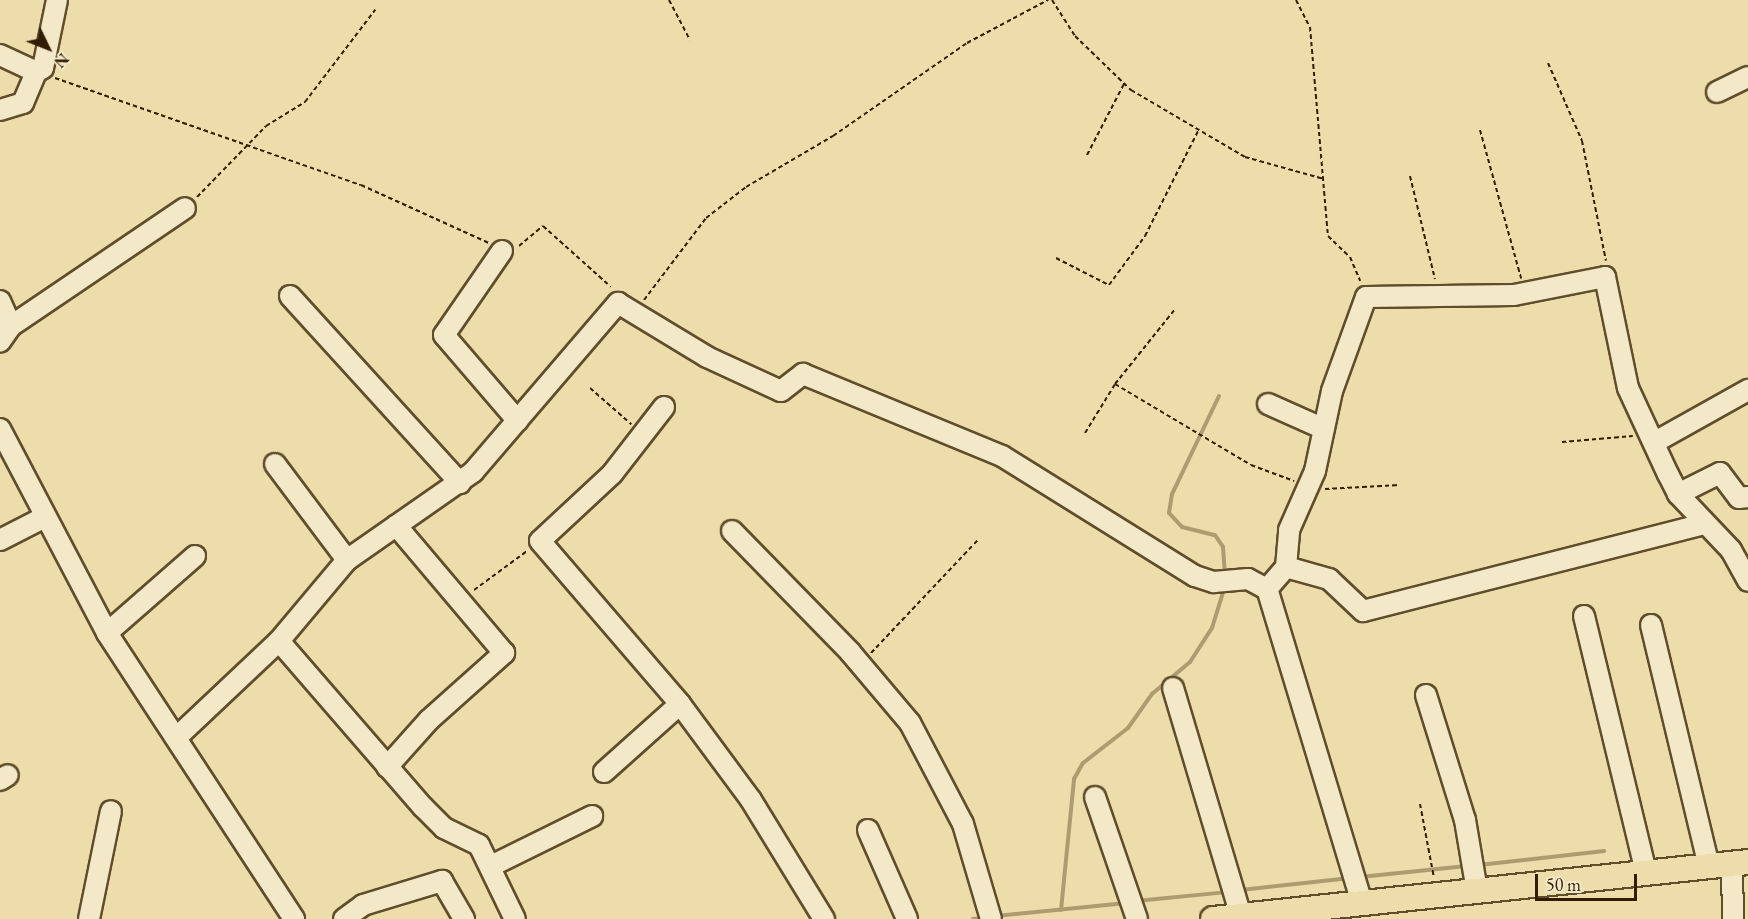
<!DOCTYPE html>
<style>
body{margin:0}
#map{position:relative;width:1748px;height:919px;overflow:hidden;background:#ecddaa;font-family:"EB Garamond",serif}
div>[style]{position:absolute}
.stream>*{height:4px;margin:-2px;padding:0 2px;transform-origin:2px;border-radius:2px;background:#ad9c71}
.path>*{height:2px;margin-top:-1px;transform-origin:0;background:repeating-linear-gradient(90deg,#321d02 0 4.5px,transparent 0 7.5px)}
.roads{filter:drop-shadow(2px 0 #604d2c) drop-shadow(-2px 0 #604d2c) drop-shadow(0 2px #604d2c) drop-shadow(0 -2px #604d2c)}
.minor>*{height:20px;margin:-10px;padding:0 10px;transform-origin:10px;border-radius:10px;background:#f3e9c8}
.major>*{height:24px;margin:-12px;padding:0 12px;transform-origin:12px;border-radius:12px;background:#ecddaa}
span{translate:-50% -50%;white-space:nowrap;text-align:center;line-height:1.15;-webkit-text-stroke:6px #f3e9c8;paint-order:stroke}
.north{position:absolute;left:18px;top:18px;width:60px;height:60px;-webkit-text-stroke:4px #f3e9c8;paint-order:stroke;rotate:133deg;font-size:16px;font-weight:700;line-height:24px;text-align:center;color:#321d02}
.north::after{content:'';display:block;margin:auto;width:21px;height:27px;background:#321d02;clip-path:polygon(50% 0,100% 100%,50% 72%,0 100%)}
.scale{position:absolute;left:1535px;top:874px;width:102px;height:27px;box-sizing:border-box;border:3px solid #321d02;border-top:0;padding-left:8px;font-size:18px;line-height:21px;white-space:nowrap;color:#321d02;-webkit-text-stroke:4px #f3e9c8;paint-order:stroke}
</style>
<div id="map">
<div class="stream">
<div style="left:1219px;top:396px;width:109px;rotate:115.6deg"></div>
<div style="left:1172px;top:494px;width:19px;rotate:99deg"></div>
<div style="left:1169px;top:513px;width:19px;rotate:47deg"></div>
<div style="left:1182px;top:527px;width:34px;rotate:14deg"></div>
<div style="left:1215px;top:535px;width:14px;rotate:56deg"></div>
<div style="left:1223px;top:547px;width:28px;rotate:86deg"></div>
<div style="left:1479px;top:865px;width:126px;rotate:-6.4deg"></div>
<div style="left:1360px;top:877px;width:107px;rotate:-5.9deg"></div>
<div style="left:1241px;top:890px;width:110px;rotate:-6.3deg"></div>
<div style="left:1136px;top:901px;width:91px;rotate:-5.6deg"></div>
<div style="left:1061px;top:910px;width:132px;rotate:-84.3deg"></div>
<div style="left:1074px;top:779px;width:18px;rotate:-61deg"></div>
<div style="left:1083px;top:763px;width:57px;rotate:-37.9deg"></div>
<div style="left:1128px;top:728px;width:42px;rotate:-54.8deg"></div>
<div style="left:1152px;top:694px;width:50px;rotate:-40.1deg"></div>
<div style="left:1190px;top:662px;width:40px;rotate:-57.1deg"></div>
<div style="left:1212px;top:628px;width:44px;rotate:-72.8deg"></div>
<div style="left:996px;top:916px;width:131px;rotate:-5.7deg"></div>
<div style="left:973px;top:919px;width:13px;rotate:-4deg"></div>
</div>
<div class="path">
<div style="left:669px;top:0;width:45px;rotate:62.3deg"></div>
<div style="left:1052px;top:0;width:43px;rotate:57.4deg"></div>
<div style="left:1075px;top:36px;width:78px;rotate:44deg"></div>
<div style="left:1131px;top:90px;width:132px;rotate:30.4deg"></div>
<div style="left:1245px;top:157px;width:82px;rotate:15.6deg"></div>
<div style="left:1296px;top:0;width:30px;rotate:63deg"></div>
<div style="left:1310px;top:27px;width:210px;rotate:85.1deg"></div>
<div style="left:1328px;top:236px;width:30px;rotate:44deg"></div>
<div style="left:1350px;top:257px;width:26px;rotate:67deg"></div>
<div style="left:1548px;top:63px;width:85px;rotate:66.4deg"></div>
<div style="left:1582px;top:141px;width:122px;rotate:78.7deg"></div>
<div style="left:55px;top:78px;width:324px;rotate:19.3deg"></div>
<div style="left:361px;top:185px;width:141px;rotate:24.4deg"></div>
<div style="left:1480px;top:130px;width:154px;rotate:74.5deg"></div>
<div style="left:1087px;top:155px;width:80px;rotate:-62.5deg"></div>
<div style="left:1410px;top:176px;width:106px;rotate:76.4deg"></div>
<div style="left:197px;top:197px;width:99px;rotate:-45.8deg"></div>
<div style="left:266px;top:126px;width:46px;rotate:-31.6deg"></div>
<div style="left:305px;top:102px;width:116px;rotate:-52.7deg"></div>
<div style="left:519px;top:246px;width:31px;rotate:-40deg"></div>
<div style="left:543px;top:226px;width:91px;rotate:41.9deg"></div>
<div style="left:1056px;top:258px;width:59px;rotate:27deg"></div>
<div style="left:1109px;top:285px;width:61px;rotate:-53.7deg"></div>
<div style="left:1145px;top:236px;width:118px;rotate:-63.2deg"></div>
<div style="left:644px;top:300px;width:103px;rotate:-52.9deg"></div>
<div style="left:706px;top:218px;width:51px;rotate:-37.8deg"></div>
<div style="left:746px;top:187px;width:101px;rotate:-30.4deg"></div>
<div style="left:833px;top:136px;width:163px;rotate:-34.8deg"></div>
<div style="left:967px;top:43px;width:92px;rotate:-28deg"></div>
<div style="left:1115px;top:384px;width:158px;rotate:30.8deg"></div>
<div style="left:1251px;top:465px;width:46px;rotate:20.4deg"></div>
<div style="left:590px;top:388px;width:55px;rotate:41.3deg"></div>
<div style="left:1085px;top:433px;width:57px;rotate:-58.5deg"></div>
<div style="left:1115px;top:384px;width:96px;rotate:-51.3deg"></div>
<div style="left:1562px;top:442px;width:71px;rotate:-4.8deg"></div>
<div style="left:1325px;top:489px;width:75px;rotate:-3.1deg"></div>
<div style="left:474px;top:590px;width:66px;rotate:-36.3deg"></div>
<div style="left:871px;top:653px;width:156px;rotate:-46.6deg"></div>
<div style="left:1420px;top:804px;width:75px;rotate:79.3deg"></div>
</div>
<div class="roads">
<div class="minor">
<div style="left:0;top:55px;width:40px;rotate:25deg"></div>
<div style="left:36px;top:72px;width:8px;rotate:-30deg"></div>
<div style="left:43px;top:68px;width:69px;rotate:-78.4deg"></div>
<div style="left:1717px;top:92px;width:34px;rotate:-26deg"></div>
<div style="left:0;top:110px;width:24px;rotate:-17deg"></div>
<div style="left:23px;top:103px;width:34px;rotate:-67deg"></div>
<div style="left:502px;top:251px;width:102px;rotate:124.6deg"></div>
<div style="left:444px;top:335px;width:113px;rotate:49.3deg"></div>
<div style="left:290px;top:296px;width:253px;rotate:47.7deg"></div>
<div style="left:0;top:301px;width:27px;rotate:66deg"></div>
<div style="left:11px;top:326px;width:19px;rotate:125deg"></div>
<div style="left:11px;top:326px;width:210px;rotate:-34.1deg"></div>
<div style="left:1268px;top:404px;width:61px;rotate:24.1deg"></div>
<div style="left:664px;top:407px;width:85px;rotate:127.8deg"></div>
<div style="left:612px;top:474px;width:98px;rotate:137.1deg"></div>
<div style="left:540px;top:541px;width:215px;rotate:49.3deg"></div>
<div style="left:680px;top:704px;width:119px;rotate:53.5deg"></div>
<div style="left:751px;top:800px;width:140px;rotate:58.5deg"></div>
<div style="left:0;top:429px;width:230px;rotate:62.3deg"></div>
<div style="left:107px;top:633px;width:342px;rotate:56.8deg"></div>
<div style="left:1655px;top:442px;width:107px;rotate:-29.2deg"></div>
<div style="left:275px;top:464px;width:120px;rotate:53.1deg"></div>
<div style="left:1678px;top:494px;width:47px;rotate:-26.6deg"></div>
<div style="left:1720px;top:473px;width:31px;rotate:53deg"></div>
<div style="left:1739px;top:498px;width:9px;rotate:-6deg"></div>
<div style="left:732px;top:531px;width:169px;rotate:45.7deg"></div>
<div style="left:850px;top:652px;width:93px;rotate:49.8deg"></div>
<div style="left:910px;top:723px;width:114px;rotate:62.3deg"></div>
<div style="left:963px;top:824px;width:99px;rotate:73.6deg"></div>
<div style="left:0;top:540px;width:51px;rotate:-27.1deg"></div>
<div style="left:1286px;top:567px;width:45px;rotate:15.6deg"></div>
<div style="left:1329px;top:579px;width:47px;rotate:43.3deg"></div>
<div style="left:1363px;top:611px;width:352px;rotate:-14.3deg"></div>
<div style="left:1584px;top:616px;width:264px;rotate:76.4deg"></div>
<div style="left:1651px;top:625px;width:248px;rotate:76.5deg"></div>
<div style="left:107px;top:633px;width:117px;rotate:-41.2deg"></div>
<div style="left:279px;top:641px;width:220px;rotate:49.1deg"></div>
<div style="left:423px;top:807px;width:30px;rotate:45deg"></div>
<div style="left:444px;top:828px;width:39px;rotate:26deg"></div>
<div style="left:479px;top:845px;width:82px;rotate:64.1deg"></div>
<div style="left:1173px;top:688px;width:238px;rotate:73.4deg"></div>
<div style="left:1426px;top:695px;width:131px;rotate:72.7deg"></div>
<div style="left:1465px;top:820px;width:72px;rotate:80.4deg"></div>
<div style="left:176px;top:738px;width:141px;rotate:-43.3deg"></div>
<div style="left:279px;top:641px;width:106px;rotate:-50deg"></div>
<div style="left:347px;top:560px;width:154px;rotate:-34.9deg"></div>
<div style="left:473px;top:472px;width:223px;rotate:-49.4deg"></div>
<div style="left:618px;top:303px;width:104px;rotate:31.2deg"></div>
<div style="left:707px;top:357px;width:81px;rotate:24.7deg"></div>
<div style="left:781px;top:391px;width:28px;rotate:-38deg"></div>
<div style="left:803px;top:374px;width:215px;rotate:22.4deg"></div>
<div style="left:1002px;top:456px;width:227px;rotate:31.9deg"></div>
<div style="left:1195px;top:576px;width:20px;rotate:18deg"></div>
<div style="left:1214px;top:582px;width:34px;rotate:-5deg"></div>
<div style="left:1248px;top:579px;width:21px;rotate:28deg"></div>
<div style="left:387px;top:767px;width:63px;rotate:-48.2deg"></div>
<div style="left:429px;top:720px;width:101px;rotate:-41.8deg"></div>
<div style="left:504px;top:653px;width:167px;rotate:-130.2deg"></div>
<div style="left:604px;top:772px;width:102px;rotate:-41.8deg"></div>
<div style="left:0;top:780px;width:9px;rotate:-32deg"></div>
<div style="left:1095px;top:797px;width:129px;rotate:71deg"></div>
<div style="left:868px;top:830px;width:97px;rotate:66.3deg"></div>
<div style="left:1732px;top:864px;width:55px;rotate:89deg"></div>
<div style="left:491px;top:866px;width:113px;rotate:-26.3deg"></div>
<div style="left:1362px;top:903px;width:328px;rotate:-106.8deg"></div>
<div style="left:1267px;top:589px;width:29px;rotate:-49deg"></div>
<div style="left:1286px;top:567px;width:37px;rotate:-85deg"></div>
<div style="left:1289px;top:530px;width:64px;rotate:-66.2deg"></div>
<div style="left:1315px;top:471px;width:82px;rotate:-78deg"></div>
<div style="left:1332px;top:391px;width:100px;rotate:-70.1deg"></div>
<div style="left:1366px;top:297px;width:148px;rotate:-0.8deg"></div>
<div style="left:1514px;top:295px;width:93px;rotate:-11.2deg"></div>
<div style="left:1605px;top:277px;width:113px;rotate:78.3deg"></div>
<div style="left:1628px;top:388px;width:95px;rotate:65.1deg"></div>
<div style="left:1668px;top:474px;width:22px;rotate:63deg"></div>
<div style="left:1678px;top:494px;width:77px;rotate:46.6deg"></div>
<div style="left:1731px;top:550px;width:35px;rotate:61deg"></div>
<div style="left:89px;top:919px;width:110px;rotate:-78.5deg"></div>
<div style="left:344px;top:919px;width:24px;rotate:-36deg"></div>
<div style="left:363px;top:905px;width:83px;rotate:-16.9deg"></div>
<div style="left:442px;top:881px;width:44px;rotate:59.9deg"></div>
</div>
<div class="major">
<div style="left:1213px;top:919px;width:538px;rotate:-6.08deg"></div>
</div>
</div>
<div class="north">N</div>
<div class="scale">50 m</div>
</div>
